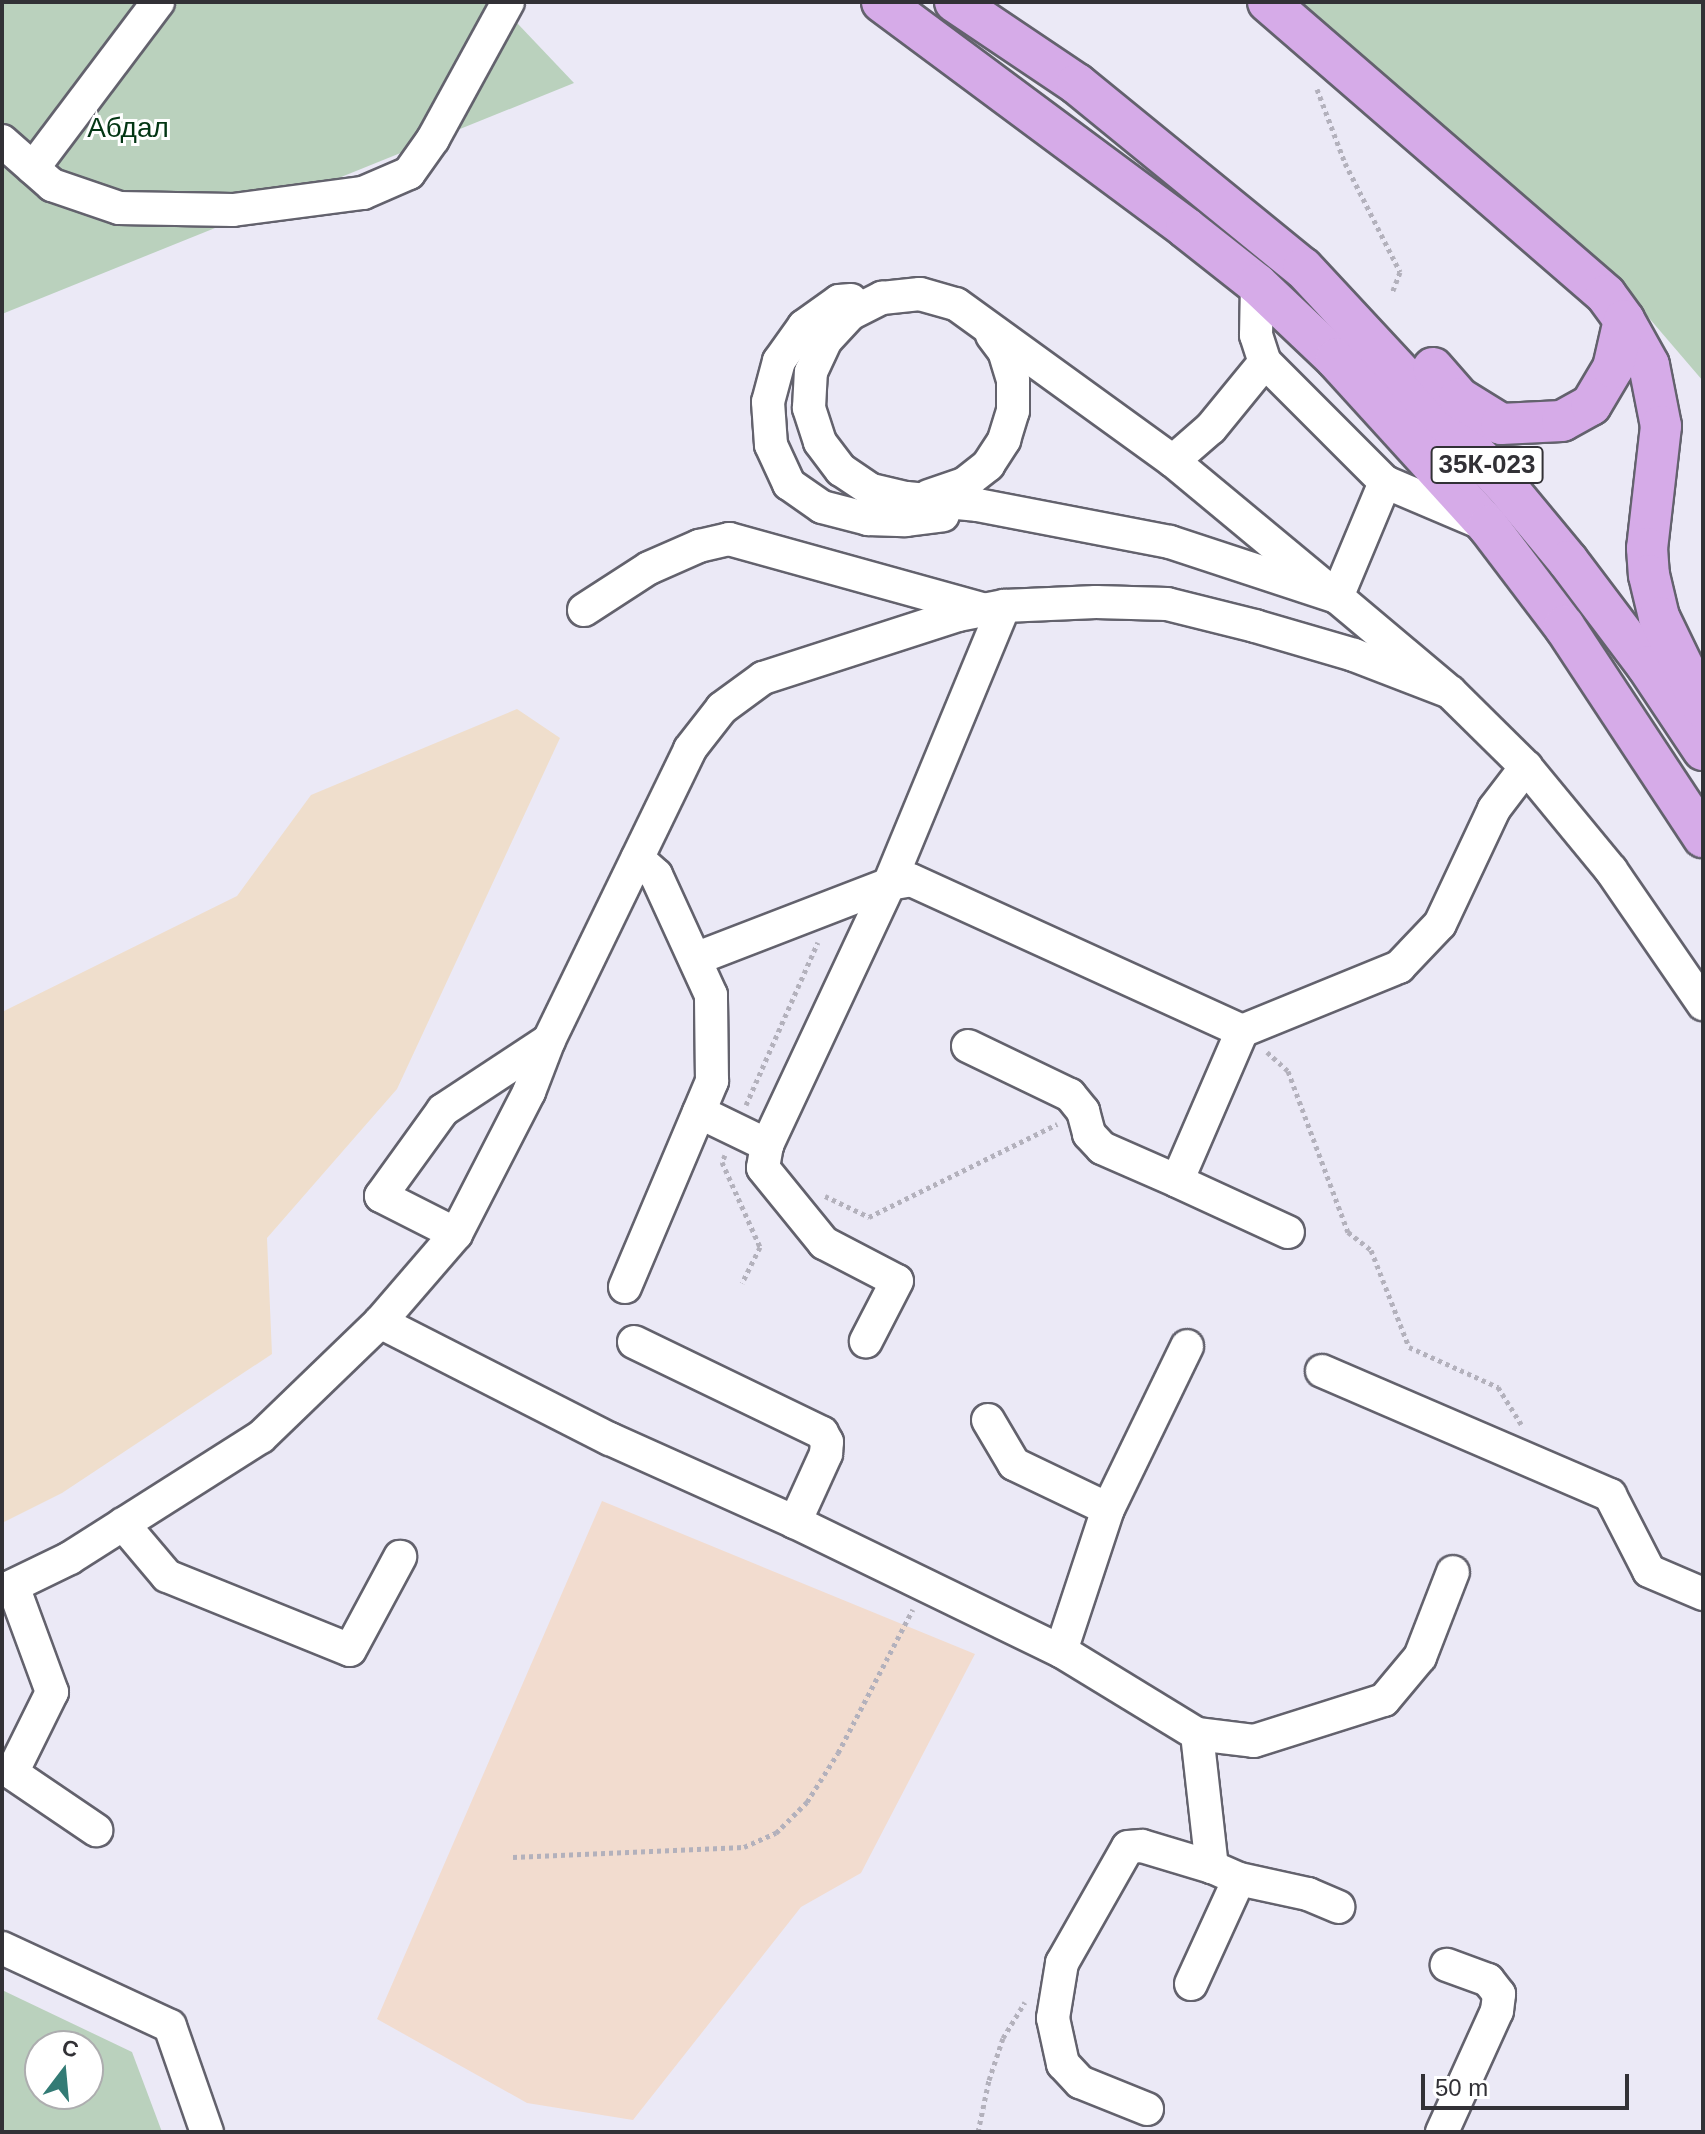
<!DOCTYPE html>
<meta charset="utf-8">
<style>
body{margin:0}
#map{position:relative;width:1705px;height:2134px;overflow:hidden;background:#ebe9f6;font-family:Helvetica,sans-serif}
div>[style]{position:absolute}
.industrial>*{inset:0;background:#efdecc}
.education>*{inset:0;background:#f2dccf}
.green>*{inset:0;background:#bad1bd}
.path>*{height:5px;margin-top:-2.5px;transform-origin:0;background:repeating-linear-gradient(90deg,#b3b1bc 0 4px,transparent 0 8px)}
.roads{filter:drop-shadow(2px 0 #63626d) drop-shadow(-2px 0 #63626d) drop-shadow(0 2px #63626d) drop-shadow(0 -2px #63626d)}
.minor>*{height:32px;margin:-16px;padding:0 16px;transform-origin:16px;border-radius:16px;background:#fff}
.major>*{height:40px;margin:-20px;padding:0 20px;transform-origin:20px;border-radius:20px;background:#d6abe8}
span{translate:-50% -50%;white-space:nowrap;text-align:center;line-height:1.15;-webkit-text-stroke:6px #fff;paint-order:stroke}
.shield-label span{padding:2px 6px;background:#fff;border:2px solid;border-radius:6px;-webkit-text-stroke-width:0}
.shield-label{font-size:26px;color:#323136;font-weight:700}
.park-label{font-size:28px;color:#033614}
.frame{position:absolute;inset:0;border:4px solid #323136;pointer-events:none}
.north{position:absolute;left:24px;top:2030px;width:80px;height:80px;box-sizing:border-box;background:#fff;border:2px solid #adadaf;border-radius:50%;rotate:16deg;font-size:22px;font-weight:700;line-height:32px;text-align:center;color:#323136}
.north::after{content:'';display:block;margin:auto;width:28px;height:36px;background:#337b75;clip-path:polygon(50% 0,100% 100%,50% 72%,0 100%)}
.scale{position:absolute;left:1421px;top:2074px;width:208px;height:36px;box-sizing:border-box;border:4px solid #323136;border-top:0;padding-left:10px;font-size:24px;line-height:28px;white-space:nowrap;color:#323136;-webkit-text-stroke:6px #fff;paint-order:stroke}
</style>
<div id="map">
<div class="industrial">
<div style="clip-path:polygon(517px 709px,560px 738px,397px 1089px,267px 1238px,272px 1354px,62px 1493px,2px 1523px,2px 1012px,237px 896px,311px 795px)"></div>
</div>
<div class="education">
<div style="clip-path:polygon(602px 1501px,975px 1654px,861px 1873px,801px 1907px,633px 2120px,527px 2103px,377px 2019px)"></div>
</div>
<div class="green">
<div style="clip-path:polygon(2px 2px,497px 2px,574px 83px,2px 314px)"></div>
<div style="clip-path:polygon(1291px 2px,1703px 2px,1703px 381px,1625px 290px)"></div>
<div style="clip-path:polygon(evenodd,2px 1990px,132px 2052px,162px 2132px,2px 2132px,2px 1990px,40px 2046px,88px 2046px,88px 2094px,40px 2094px,40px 2046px)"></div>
</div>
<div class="path">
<div style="left:1317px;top:89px;width:79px;rotate:69.3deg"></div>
<div style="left:1345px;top:163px;width:122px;rotate:63.2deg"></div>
<div style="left:1400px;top:272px;width:22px;rotate:111deg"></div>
<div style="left:1267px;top:1052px;width:28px;rotate:42deg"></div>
<div style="left:1288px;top:1071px;width:172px;rotate:69.6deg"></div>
<div style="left:1348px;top:1232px;width:29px;rotate:38deg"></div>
<div style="left:1371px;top:1250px;width:104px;rotate:68.6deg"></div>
<div style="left:1409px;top:1347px;width:98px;rotate:24.2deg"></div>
<div style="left:1498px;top:1387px;width:44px;rotate:58.1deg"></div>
<div style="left:746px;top:1105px;width:178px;rotate:-66.2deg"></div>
<div style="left:725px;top:1155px;width:8px;rotate:113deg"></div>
<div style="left:722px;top:1162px;width:93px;rotate:65.9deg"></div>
<div style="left:760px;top:1247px;width:40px;rotate:116.6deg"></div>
<div style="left:825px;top:1196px;width:49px;rotate:25.5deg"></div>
<div style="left:869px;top:1217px;width:210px;rotate:-26.3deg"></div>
<div style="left:513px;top:1857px;width:231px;rotate:-2.5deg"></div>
<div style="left:744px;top:1847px;width:35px;rotate:-24deg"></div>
<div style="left:776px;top:1833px;width:44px;rotate:-45deg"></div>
<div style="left:807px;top:1802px;width:58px;rotate:-57.7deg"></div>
<div style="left:838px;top:1753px;width:162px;rotate:-62.5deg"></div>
<div style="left:978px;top:2132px;width:53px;rotate:-78.1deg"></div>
<div style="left:989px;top:2080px;width:44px;rotate:-71.6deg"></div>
<div style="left:1003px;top:2038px;width:42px;rotate:-58.6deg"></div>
</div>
<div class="roads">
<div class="minor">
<div style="left:2px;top:141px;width:67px;rotate:41.3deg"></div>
<div style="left:52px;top:185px;width:71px;rotate:18.9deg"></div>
<div style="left:119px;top:208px;width:114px;rotate:1deg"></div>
<div style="left:233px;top:210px;width:131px;rotate:-7.5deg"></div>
<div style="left:363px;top:193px;width:50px;rotate:-23.5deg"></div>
<div style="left:409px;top:173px;width:42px;rotate:-54.8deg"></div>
<div style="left:433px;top:139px;width:156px;rotate:-61.3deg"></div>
<div style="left:33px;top:168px;width:208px;rotate:-53deg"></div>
<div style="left:1257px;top:284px;width:51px;rotate:91.1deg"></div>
<div style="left:1256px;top:335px;width:28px;rotate:72deg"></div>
<div style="left:1265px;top:362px;width:170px;rotate:45deg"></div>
<div style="left:1385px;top:482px;width:108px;rotate:23deg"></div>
<div style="left:851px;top:300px;width:12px;rotate:175deg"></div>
<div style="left:839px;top:301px;width:43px;rotate:144.5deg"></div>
<div style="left:804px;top:326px;width:43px;rotate:125.5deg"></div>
<div style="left:779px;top:361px;width:42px;rotate:105deg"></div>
<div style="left:768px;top:402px;width:43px;rotate:86deg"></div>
<div style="left:771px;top:445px;width:43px;rotate:65.2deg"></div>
<div style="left:789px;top:484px;width:40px;rotate:34.9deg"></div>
<div style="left:822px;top:507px;width:48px;rotate:14.6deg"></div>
<div style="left:868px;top:519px;width:37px;rotate:2deg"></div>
<div style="left:905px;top:520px;width:38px;rotate:-7deg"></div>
<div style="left:1173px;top:461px;width:50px;rotate:-41deg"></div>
<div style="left:1211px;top:428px;width:85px;rotate:-50.7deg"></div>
<div style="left:929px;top:496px;width:37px;rotate:-19deg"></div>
<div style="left:964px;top:484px;width:31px;rotate:-38deg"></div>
<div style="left:988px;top:465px;width:30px;rotate:-57deg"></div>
<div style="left:1004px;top:440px;width:30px;rotate:-73deg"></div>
<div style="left:1013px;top:411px;width:31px;rotate:-90deg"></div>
<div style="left:1013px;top:380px;width:30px;rotate:-107deg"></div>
<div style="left:1004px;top:351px;width:20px;rotate:-127deg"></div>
<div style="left:1337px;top:597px;width:176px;rotate:-161.8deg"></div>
<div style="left:1170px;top:542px;width:196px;rotate:-169.1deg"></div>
<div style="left:978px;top:505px;width:72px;rotate:-174.4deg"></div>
<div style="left:906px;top:498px;width:36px;rotate:-167deg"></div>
<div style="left:871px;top:490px;width:36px;rotate:-146deg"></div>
<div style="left:841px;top:470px;width:35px;rotate:-127deg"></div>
<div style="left:820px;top:442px;width:36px;rotate:-108deg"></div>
<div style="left:809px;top:408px;width:36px;rotate:-87deg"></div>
<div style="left:811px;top:372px;width:35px;rotate:-65deg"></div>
<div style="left:826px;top:340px;width:35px;rotate:-47deg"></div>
<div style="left:850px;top:314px;width:36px;rotate:-27deg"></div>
<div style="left:882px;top:298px;width:38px;rotate:-6deg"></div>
<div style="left:920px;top:294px;width:37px;rotate:16deg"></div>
<div style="left:956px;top:304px;width:268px;rotate:35.9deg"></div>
<div style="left:1173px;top:461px;width:213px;rotate:39.7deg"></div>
<div style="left:1337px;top:597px;width:148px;rotate:40.1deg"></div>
<div style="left:1450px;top:692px;width:107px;rotate:44.6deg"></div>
<div style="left:1526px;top:767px;width:134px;rotate:50.5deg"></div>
<div style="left:1611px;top:870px;width:163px;rotate:55.5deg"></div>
<div style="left:1337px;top:597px;width:125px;rotate:-67.3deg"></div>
<div style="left:584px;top:610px;width:77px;rotate:-32.9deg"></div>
<div style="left:649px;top:568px;width:55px;rotate:-23.7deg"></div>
<div style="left:699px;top:546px;width:31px;rotate:-13deg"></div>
<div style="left:729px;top:539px;width:263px;rotate:15.5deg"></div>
<div style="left:695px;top:959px;width:208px;rotate:-21.1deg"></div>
<div style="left:889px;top:884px;width:22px;rotate:-10deg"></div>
<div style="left:911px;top:880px;width:364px;rotate:24.5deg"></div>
<div style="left:1242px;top:1031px;width:170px;rotate:-22.2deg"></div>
<div style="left:1399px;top:967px;width:59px;rotate:-46.4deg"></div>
<div style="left:1440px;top:924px;width:127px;rotate:-64.8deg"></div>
<div style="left:1494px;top:809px;width:53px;rotate:-52.7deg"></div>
<div style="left:1242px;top:1031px;width:163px;rotate:113.4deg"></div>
<div style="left:1177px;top:1181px;width:122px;rotate:24.7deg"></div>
<div style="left:968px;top:1046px;width:113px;rotate:25.7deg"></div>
<div style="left:1070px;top:1095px;width:21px;rotate:51deg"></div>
<div style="left:1083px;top:1111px;width:24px;rotate:75deg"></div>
<div style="left:1089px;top:1134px;width:19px;rotate:47deg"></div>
<div style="left:1102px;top:1148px;width:82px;rotate:23.7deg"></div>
<div style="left:699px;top:1112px;width:76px;rotate:25.9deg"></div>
<div style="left:767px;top:1145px;width:288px;rotate:-64.9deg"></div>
<div style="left:889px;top:884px;width:301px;rotate:-67.5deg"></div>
<div style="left:767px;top:1145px;width:23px;rotate:100deg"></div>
<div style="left:763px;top:1168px;width:97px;rotate:50.9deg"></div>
<div style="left:824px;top:1243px;width:82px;rotate:27.5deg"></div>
<div style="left:897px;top:1281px;width:68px;rotate:117.3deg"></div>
<div style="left:456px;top:1234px;width:84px;rotate:-153.1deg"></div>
<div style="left:381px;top:1196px;width:106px;rotate:-54.2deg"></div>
<div style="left:443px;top:1110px;width:127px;rotate:-33.4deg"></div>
<div style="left:625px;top:1287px;width:224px;rotate:-67.1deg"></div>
<div style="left:712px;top:1081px;width:86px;rotate:-90.7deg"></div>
<div style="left:711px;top:995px;width:132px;rotate:-114.6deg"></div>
<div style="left:656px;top:875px;width:25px;rotate:-138deg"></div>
<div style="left:380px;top:1322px;width:258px;rotate:27deg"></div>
<div style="left:610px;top:1439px;width:203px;rotate:24.2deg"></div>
<div style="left:795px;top:1522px;width:296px;rotate:25.9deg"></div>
<div style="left:1061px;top:1651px;width:159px;rotate:31.4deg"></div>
<div style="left:1197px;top:1734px;width:57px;rotate:7deg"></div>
<div style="left:1254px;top:1741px;width:136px;rotate:-17.5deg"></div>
<div style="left:1384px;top:1700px;width:56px;rotate:-50.1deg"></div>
<div style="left:1420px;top:1657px;width:91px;rotate:-68.8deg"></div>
<div style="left:634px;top:1342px;width:209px;rotate:25.8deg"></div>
<div style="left:822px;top:1433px;width:10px;rotate:61deg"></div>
<div style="left:827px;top:1442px;width:12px;rotate:95deg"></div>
<div style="left:826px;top:1454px;width:75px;rotate:114.5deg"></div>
<div style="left:1322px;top:1371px;width:314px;rotate:23.3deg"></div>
<div style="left:1610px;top:1495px;width:85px;rotate:62.8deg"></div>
<div style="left:1649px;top:1571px;width:59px;rotate:23.1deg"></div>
<div style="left:988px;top:1420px;width:51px;rotate:59.4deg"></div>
<div style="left:1014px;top:1464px;width:104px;rotate:25.6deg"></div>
<div style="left:123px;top:1524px;width:68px;rotate:49.8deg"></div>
<div style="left:167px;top:1576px;width:197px;rotate:22deg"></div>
<div style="left:350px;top:1650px;width:106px;rotate:-61.7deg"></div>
<div style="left:13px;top:1586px;width:113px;rotate:69.8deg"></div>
<div style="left:52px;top:1692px;width:90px;rotate:116.3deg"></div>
<div style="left:12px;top:1773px;width:102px;rotate:34.2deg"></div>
<div style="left:2px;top:1591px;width:76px;rotate:-25.9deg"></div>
<div style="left:70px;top:1558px;width:226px;rotate:-32.4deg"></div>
<div style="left:261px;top:1437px;width:165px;rotate:-44deg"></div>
<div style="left:380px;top:1322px;width:116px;rotate:-49.2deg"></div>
<div style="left:456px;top:1234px;width:160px;rotate:-62.8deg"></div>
<div style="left:529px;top:1092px;width:56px;rotate:-69deg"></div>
<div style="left:549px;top:1040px;width:323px;rotate:-64.1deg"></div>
<div style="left:690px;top:749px;width:52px;rotate:-52deg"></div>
<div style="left:722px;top:708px;width:51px;rotate:-36.2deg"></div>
<div style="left:763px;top:678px;width:205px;rotate:-17.9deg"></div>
<div style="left:958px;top:615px;width:47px;rotate:-11.1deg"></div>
<div style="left:1004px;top:606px;width:92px;rotate:-2.5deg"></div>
<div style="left:1096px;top:602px;width:71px;rotate:1.6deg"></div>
<div style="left:1167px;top:604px;width:91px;rotate:14deg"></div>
<div style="left:1255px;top:626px;width:103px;rotate:16.3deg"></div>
<div style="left:1354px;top:655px;width:103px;rotate:21.1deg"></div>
<div style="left:1061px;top:1651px;width:150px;rotate:-71.7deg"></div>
<div style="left:1108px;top:1509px;width:181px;rotate:-64.1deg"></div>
<div style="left:1197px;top:1734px;width:134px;rotate:83.6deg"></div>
<div style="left:1212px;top:1867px;width:30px;rotate:24deg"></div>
<div style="left:1239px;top:1879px;width:71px;rotate:12.3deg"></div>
<div style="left:1308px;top:1894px;width:33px;rotate:23deg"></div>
<div style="left:2px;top:1948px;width:185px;rotate:24.9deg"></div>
<div style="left:170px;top:2026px;width:112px;rotate:70.8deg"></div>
<div style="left:1191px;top:1984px;width:115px;rotate:-65.4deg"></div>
<div style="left:1147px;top:2109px;width:72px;rotate:-158.1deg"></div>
<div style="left:1080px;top:2082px;width:25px;rotate:-133deg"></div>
<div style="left:1063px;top:2064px;width:47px;rotate:-102.3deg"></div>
<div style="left:1053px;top:2018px;width:56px;rotate:-80.7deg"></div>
<div style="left:1062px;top:1963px;width:133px;rotate:-60.4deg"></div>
<div style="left:1128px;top:1847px;width:14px;rotate:-4deg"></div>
<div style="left:1142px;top:1846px;width:73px;rotate:16.7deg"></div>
<div style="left:1442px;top:2132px;width:133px;rotate:-65.6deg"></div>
<div style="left:1497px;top:2011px;width:17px;rotate:-83deg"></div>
<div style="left:1499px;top:1994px;width:18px;rotate:-128deg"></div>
<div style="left:1488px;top:1980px;width:44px;rotate:-159.9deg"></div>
</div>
<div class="major">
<div style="left:882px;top:2px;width:379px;rotate:36.6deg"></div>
<div style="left:1186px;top:228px;width:90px;rotate:38.3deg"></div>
<div style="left:1257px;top:284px;width:109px;rotate:43.5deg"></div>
<div style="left:1336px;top:359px;width:226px;rotate:47.7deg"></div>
<div style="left:1488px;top:526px;width:126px;rotate:52.8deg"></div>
<div style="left:1564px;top:626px;width:253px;rotate:56.6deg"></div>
<div style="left:955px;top:2px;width:147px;rotate:33.9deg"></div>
<div style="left:1077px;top:84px;width:291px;rotate:39.2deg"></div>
<div style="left:1303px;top:268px;width:304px;rotate:47.1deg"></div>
<div style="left:1510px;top:491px;width:91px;rotate:50.4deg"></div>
<div style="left:1568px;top:561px;width:131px;rotate:53deg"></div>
<div style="left:1647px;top:666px;width:101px;rotate:56.3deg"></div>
<div style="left:1268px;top:2px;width:447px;rotate:40.9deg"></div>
<div style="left:1606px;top:295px;width:31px;rotate:54deg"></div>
<div style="left:1624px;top:320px;width:51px;rotate:60.9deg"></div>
<div style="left:1649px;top:365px;width:62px;rotate:78.9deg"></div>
<div style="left:1661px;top:426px;width:123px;rotate:96.5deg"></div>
<div style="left:1647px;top:548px;width:27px;rotate:86deg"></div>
<div style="left:1649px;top:575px;width:43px;rotate:76.6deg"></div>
<div style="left:1659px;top:617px;width:101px;rotate:64.2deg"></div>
<div style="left:1433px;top:368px;width:40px;rotate:49deg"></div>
<div style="left:1459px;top:398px;width:49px;rotate:31.8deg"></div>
<div style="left:1501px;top:424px;width:61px;rotate:-2.8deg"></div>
<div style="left:1562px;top:421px;width:33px;rotate:-29deg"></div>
<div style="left:1591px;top:405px;width:43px;rotate:-59.3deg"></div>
<div style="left:1613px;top:368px;width:49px;rotate:-77.1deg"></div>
</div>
</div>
<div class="shield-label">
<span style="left:1487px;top:465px">35К-023</span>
</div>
<div class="park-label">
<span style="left:128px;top:128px">Абдал</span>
</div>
<div class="frame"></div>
<div class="north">С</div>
<div class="scale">50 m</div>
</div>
